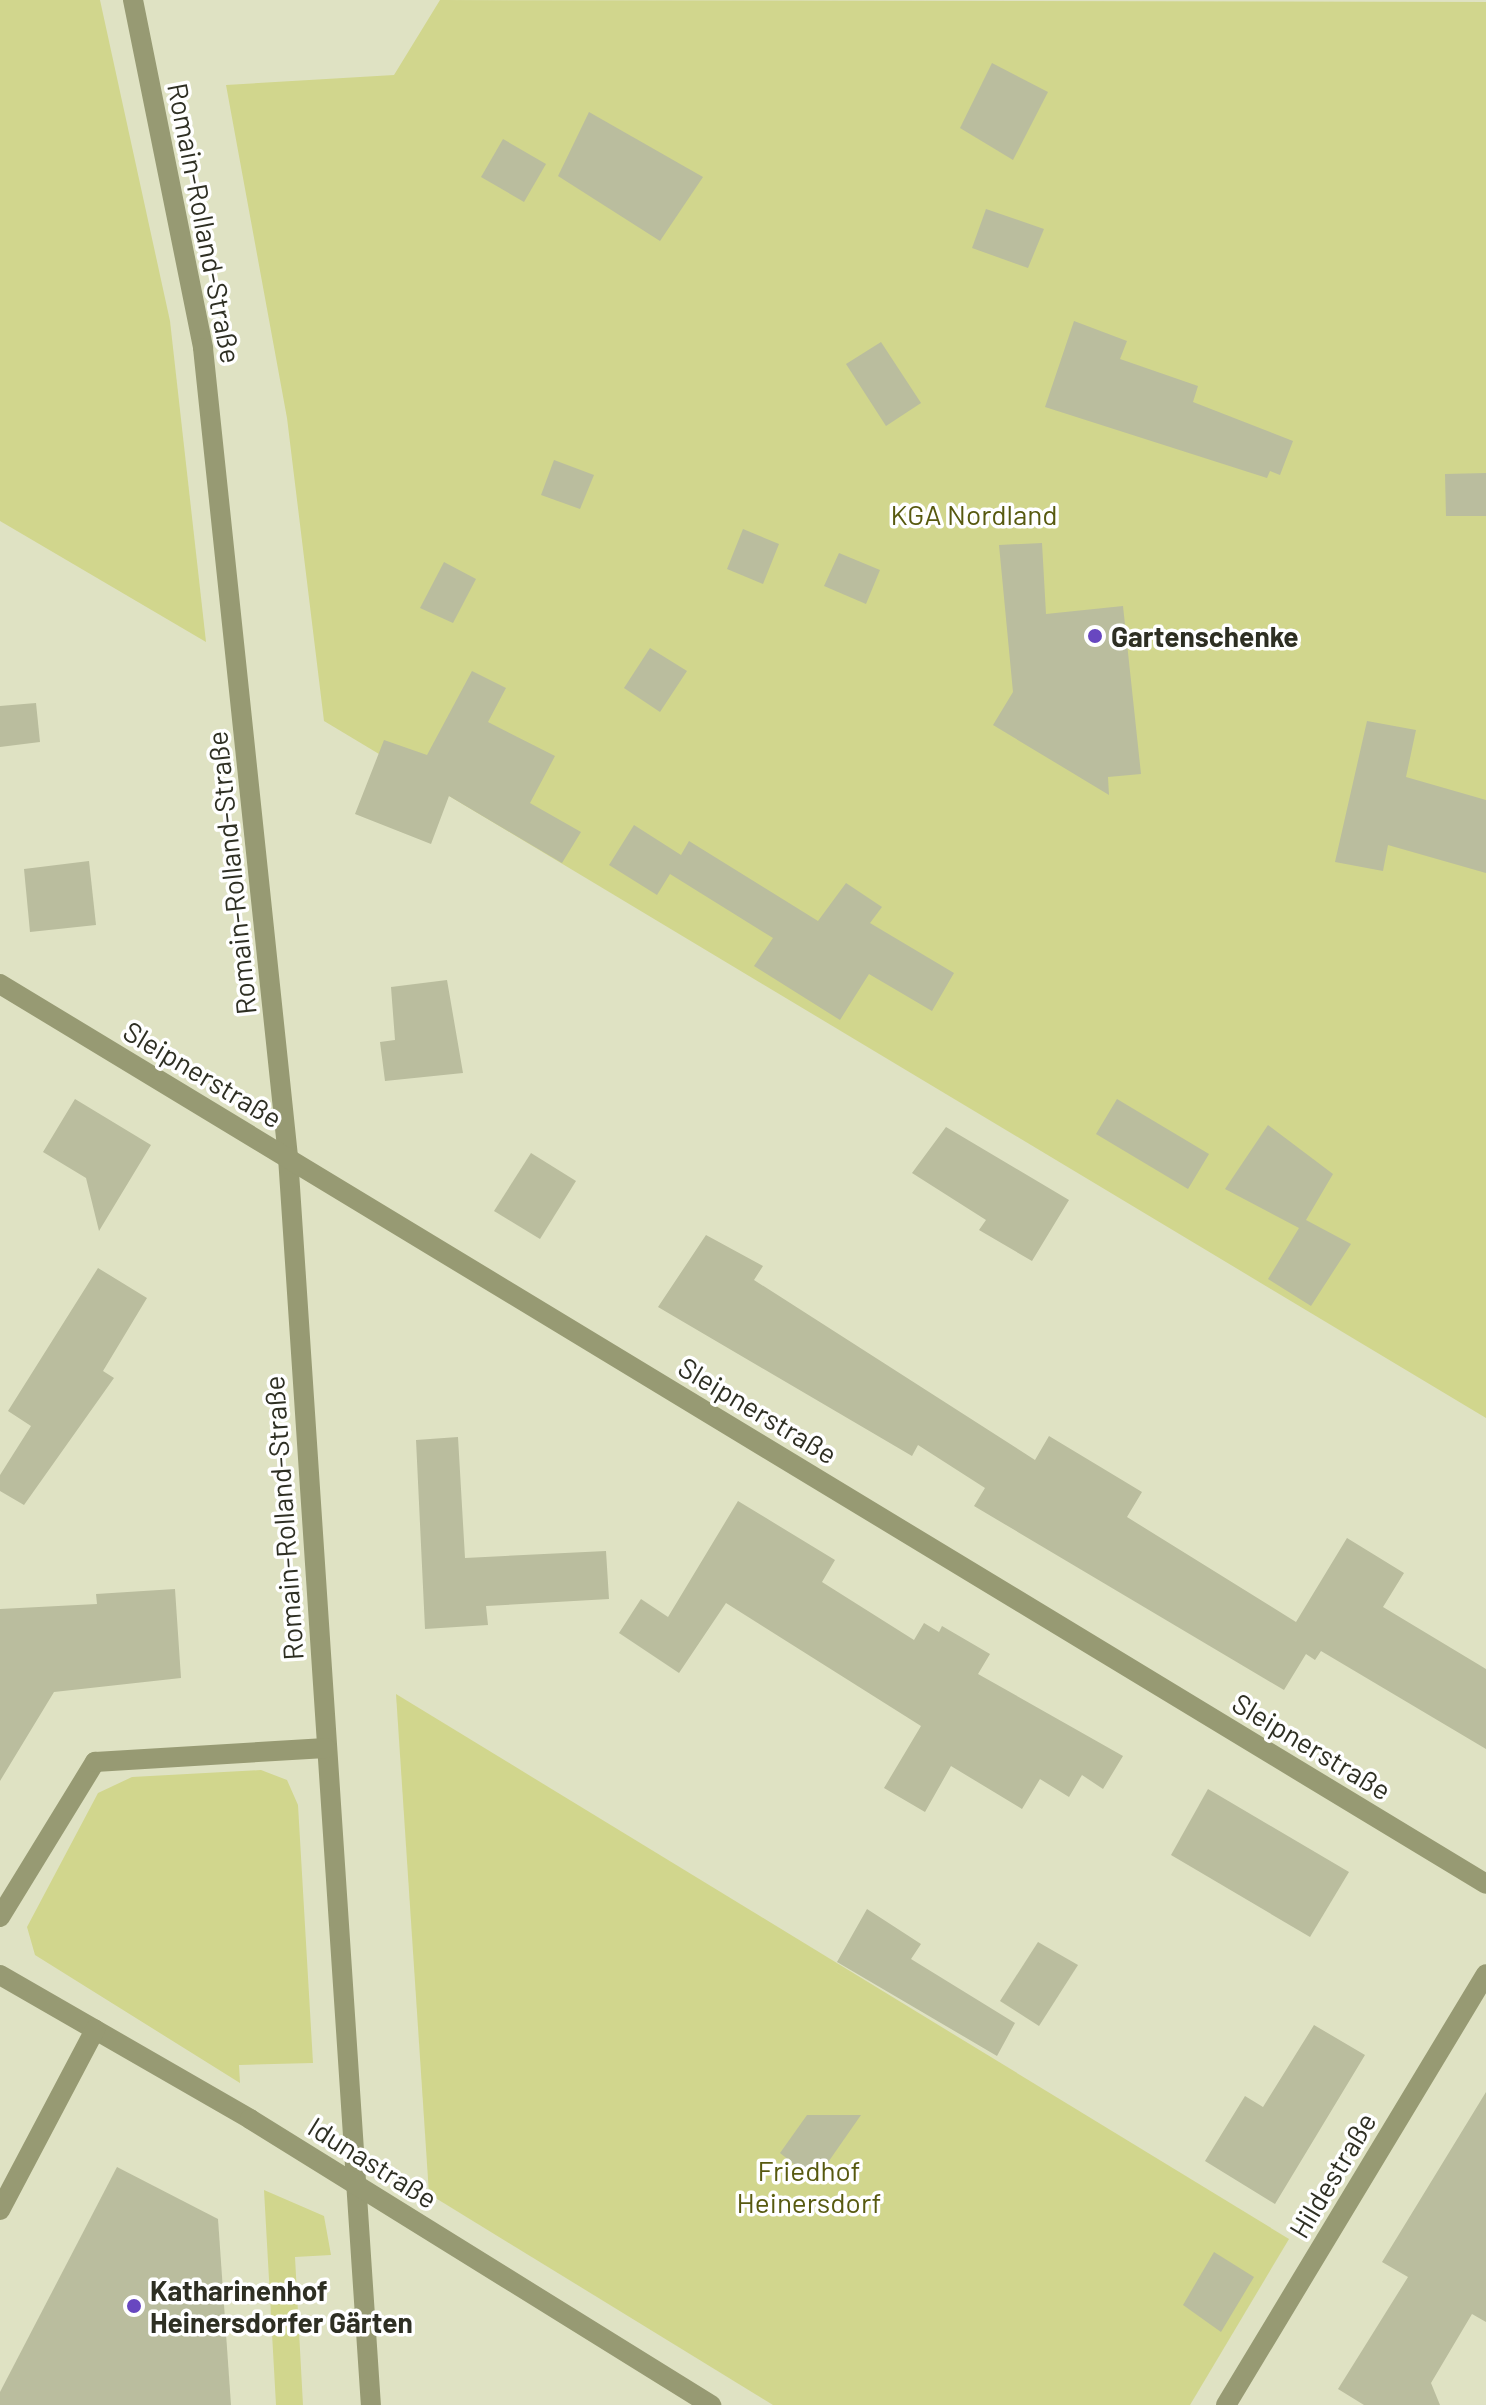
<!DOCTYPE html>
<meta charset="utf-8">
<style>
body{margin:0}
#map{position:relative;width:1486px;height:2405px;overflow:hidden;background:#dfe2c3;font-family:Barlow,sans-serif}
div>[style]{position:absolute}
.green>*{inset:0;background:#d1d68d}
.building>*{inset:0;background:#babd9e}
.minor>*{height:20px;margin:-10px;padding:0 10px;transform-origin:10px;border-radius:10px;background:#979a73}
.dots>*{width:22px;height:22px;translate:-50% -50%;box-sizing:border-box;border:4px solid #fff;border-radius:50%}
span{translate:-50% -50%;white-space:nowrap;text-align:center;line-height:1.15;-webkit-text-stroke:7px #fff;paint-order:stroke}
.street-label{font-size:28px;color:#2e2f23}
.park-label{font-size:28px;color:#57590f}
.poi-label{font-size:28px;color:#2e2f23;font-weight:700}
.left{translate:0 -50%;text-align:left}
</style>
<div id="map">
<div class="green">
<div style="clip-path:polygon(0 0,100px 0,170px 321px,206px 642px,0 521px)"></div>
<div style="clip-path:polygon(440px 0,1486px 2px,1486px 1418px,324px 721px,287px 418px,226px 85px,394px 75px)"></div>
<div style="clip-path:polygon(396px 1694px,1289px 2239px,1190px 2405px,773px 2405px,429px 2194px)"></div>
<div style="clip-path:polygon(261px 1770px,287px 1780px,298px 1805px,313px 2063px,239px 2065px,240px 2083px,35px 1955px,27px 1927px,98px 1793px,132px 1777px)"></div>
<div style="clip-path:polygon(264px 2190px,324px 2216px,331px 2255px,295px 2257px,303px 2405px,276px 2405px)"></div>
</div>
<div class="building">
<div style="clip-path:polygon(992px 63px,1048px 92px,1013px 160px,960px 128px)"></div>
<div style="clip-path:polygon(589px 112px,703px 177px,660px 241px,558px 176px)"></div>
<div style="clip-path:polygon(503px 139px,546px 164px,524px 202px,481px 177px)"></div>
<div style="clip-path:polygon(986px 209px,1044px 229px,1028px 268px,972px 248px)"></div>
<div style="clip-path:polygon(1074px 321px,1127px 341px,1120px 359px,1198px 386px,1193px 402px,1293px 441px,1280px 475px,1270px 471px,1267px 478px,1045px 407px)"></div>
<div style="clip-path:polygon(881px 342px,921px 403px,886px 426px,846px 364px)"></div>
<div style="clip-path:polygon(554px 460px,594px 475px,580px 509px,541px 495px)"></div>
<div style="clip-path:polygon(1486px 473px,1486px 516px,1446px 516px,1445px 474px)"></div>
<div style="clip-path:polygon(743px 529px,779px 544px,763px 584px,727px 569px)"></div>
<div style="clip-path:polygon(1042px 543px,1046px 614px,1123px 606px,1141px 774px,1108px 777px,1109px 795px,993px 725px,1013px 692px,999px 545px)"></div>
<div style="clip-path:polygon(839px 553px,880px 570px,866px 604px,824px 586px)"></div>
<div style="clip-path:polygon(444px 562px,476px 579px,453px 623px,420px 608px)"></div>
<div style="clip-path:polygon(650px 648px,687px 671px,660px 712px,624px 688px)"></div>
<div style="clip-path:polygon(472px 671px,506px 688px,488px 722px,555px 756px,530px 803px,581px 832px,562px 863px,449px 796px,431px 844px,355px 814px,384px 740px,427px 755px)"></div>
<div style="clip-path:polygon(36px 703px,40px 742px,0 747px,0 706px)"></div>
<div style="clip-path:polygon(1367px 721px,1416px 730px,1406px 777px,1486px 800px,1486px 873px,1388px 845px,1383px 871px,1335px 862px)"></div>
<div style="clip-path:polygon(634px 825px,681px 855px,689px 841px,818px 921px,846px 883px,882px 907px,870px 923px,954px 973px,932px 1011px,869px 974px,840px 1020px,754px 966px,773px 938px,670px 874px,657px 895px,609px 865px)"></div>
<div style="clip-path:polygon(89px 861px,96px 925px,30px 932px,24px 869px)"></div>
<div style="clip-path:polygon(447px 980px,463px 1073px,385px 1081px,380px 1042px,395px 1040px,391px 987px)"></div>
<div style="clip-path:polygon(75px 1099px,151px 1145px,99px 1231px,86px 1178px,43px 1152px)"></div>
<div style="clip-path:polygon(1117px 1099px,1209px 1154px,1188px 1189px,1096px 1134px)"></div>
<div style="clip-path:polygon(1268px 1125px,1333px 1174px,1306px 1220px,1351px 1244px,1311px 1306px,1268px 1279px,1299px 1228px,1225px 1189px)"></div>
<div style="clip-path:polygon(946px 1127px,1069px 1200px,1032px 1261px,979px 1230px,986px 1220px,912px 1173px)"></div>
<div style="clip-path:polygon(531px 1153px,576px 1181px,540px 1239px,494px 1211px)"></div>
<div style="clip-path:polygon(706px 1235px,763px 1266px,754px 1280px,1035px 1460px,1049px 1436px,1142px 1492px,1127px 1517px,1296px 1622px,1347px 1538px,1404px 1573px,1383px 1607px,1486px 1669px,1486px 1749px,1321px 1651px,1315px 1660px,1306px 1654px,1284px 1690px,974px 1506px,985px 1488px,918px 1445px,912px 1456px,658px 1307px)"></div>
<div style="clip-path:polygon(98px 1268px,147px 1298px,103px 1371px,114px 1378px,24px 1505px,0 1491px,0 1475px,31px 1426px,8px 1411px)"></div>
<div style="clip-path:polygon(458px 1437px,465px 1558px,606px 1551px,609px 1599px,486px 1606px,488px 1625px,425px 1629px,416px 1440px)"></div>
<div style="clip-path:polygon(738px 1501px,835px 1560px,822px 1582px,914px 1640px,924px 1623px,939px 1632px,942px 1626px,990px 1654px,978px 1674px,1123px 1756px,1103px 1789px,1082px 1775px,1069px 1797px,1040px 1779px,1022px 1809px,951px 1766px,925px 1812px,884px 1788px,921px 1726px,726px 1603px,679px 1673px,619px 1633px,641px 1599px,668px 1617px)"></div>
<div style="clip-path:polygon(175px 1589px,181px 1678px,54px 1692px,0 1781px,0 1609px,97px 1604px,96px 1594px)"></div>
<div style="clip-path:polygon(1208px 1789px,1349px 1872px,1310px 1937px,1171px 1855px)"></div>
<div style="clip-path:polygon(867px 1909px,921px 1944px,911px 1959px,1015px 2023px,997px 2056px,837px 1962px)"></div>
<div style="clip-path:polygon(1038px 1942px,1078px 1965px,1039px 2026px,1000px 2001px)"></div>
<div style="clip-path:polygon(1314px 2025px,1365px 2055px,1275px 2204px,1205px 2161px,1245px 2096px,1263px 2107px)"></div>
<div style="clip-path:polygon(1486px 2092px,1486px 2322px,1472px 2314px,1431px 2383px,1440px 2405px,1364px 2405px,1338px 2389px,1408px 2277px,1382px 2262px)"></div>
<div style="clip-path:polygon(807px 2115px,861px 2115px,815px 2181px,780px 2153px)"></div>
<div style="clip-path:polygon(117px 2167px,218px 2219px,231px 2405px,0 2405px,0 2392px)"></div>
<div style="clip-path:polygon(1214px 2252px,1254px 2277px,1221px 2332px,1183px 2305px)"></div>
</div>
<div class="minor">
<div style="left:133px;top:0;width:355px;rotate:78.6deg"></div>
<div style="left:203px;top:348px;width:813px;rotate:84deg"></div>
<div style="left:288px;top:1157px;width:1251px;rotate:86.2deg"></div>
<div style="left:0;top:984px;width:1737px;rotate:31.2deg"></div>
<div style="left:0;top:1917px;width:182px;rotate:-58.5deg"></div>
<div style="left:95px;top:1762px;width:231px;rotate:-3.5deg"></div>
<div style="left:0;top:1975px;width:289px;rotate:29.9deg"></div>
<div style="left:250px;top:2119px;width:543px;rotate:31.82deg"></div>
<div style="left:0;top:2210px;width:204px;rotate:-62.2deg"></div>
<div style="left:1226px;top:2405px;width:503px;rotate:-58.9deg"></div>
</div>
<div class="dots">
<div style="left:1095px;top:636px;background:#6847c0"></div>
<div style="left:134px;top:2306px;background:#6847c0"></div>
</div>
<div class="street-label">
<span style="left:205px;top:223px;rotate:79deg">Romain-Rolland-Straße</span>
<span style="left:231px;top:873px;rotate:-96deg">Romain-Rolland-Straße</span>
<span style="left:203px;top:1074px;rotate:31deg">Sleipnerstraße</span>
<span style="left:758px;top:1410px;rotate:31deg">Sleipnerstraße</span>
<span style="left:283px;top:1518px;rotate:-94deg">Romain-Rolland-Straße</span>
<span style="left:1312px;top:1746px;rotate:31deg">Sleipnerstraße</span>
<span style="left:373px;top:2162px;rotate:32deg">Idunastraße</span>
<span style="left:1332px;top:2175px;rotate:-59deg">Hildestraße</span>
</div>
<div class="park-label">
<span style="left:974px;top:514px">KGA Nordland</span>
<span style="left:809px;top:2186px">Friedhof<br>Heinersdorf</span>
</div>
<div class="poi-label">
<span class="left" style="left:1111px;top:636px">Gartenschenke</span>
<span class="left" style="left:150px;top:2306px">Katharinenhof<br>Heinersdorfer Gärten</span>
</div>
</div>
